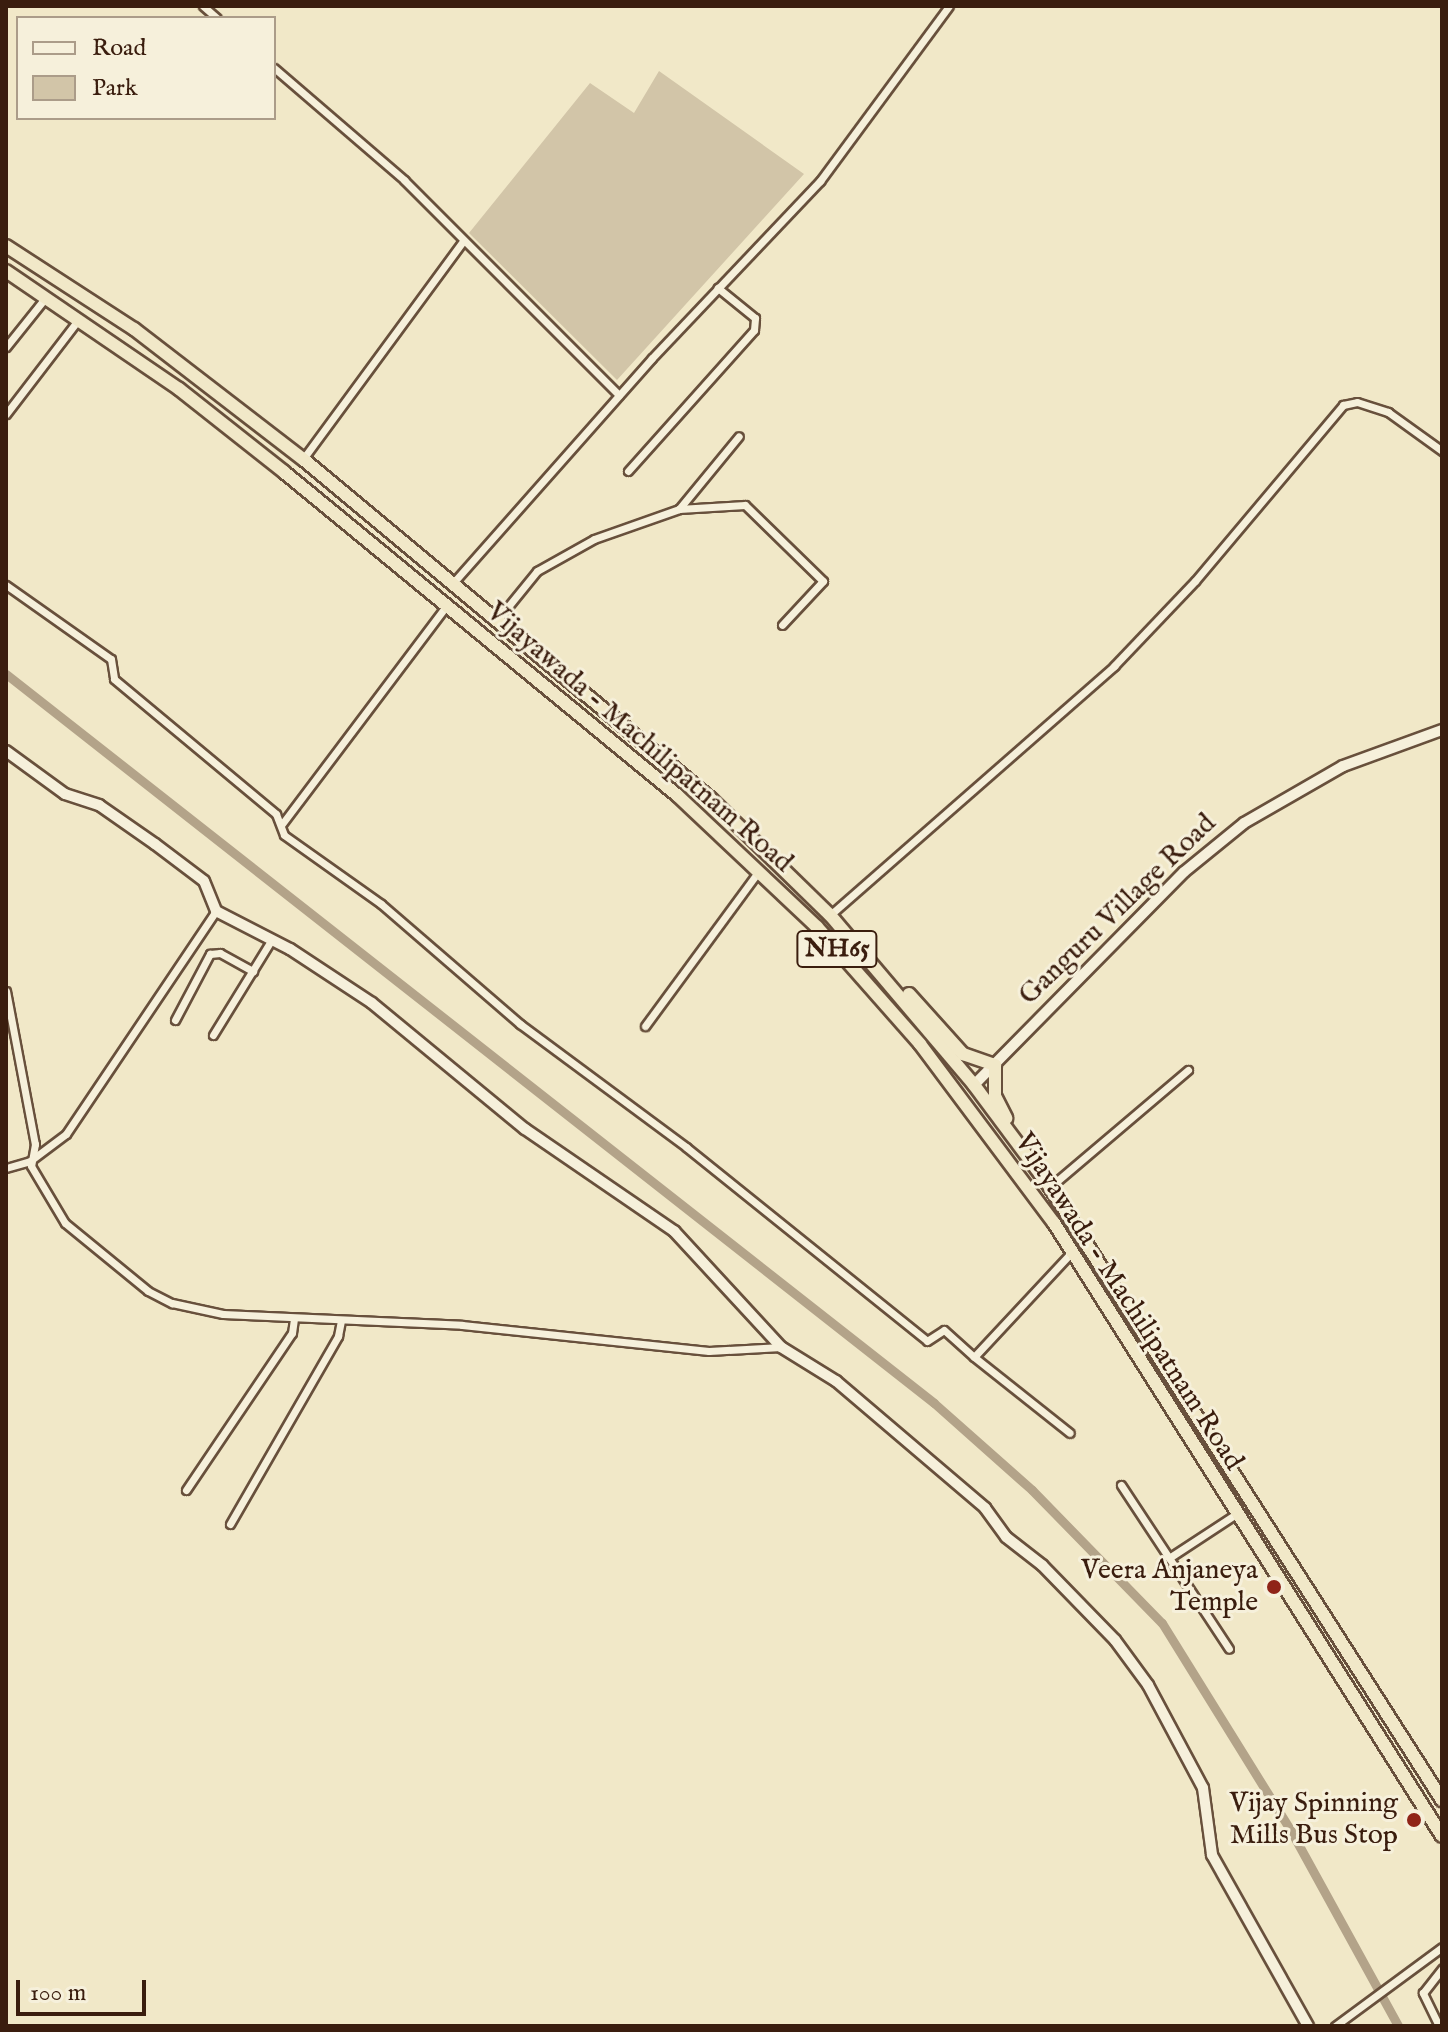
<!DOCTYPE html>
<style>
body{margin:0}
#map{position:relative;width:1448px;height:2032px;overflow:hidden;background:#f1e8c8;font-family:"IM FELL English",serif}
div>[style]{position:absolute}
.green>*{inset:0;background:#d2c5a8}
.canal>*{height:9px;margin:-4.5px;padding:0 4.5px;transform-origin:4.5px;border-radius:4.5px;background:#b3a389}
.roads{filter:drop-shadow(2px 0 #68503c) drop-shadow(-2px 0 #68503c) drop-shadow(0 2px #68503c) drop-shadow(0 -2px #68503c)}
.street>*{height:7px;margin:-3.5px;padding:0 3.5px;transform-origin:3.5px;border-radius:3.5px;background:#f6f0db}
.secondary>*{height:10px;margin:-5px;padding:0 5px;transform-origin:5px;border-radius:5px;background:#f6f0db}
.highway>*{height:12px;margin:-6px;padding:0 6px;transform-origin:6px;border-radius:6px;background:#f1e8c8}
.dots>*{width:22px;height:22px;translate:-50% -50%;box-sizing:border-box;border:4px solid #f6f0db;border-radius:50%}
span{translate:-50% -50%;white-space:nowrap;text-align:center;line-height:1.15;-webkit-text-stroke:6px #f6f0db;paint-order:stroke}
.shield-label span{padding:2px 6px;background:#f6f0db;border:2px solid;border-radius:6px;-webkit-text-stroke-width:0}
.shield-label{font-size:26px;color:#3a1d0e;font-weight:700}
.street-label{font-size:28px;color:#3a1d0e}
.poi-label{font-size:28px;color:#3a1d0e}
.right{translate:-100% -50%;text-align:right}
.frame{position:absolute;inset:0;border:8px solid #3a1d0e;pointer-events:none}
.legend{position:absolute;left:16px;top:16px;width:260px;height:104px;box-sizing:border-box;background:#f6f0db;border:2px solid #ab9c89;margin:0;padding:10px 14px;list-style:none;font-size:24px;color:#3a1d0e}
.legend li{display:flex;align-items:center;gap:16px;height:40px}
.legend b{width:40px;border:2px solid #ab9c89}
.scale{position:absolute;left:16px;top:1980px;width:130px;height:36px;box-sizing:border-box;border:4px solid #3a1d0e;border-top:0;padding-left:10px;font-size:24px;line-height:28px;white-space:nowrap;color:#3a1d0e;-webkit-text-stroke:6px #f6f0db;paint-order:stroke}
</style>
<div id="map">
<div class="green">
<div style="clip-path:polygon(659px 71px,804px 174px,617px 380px,469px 233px,590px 83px,634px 113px)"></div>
</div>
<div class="canal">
<div style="left:6px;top:674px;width:1180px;rotate:38.15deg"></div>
<div style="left:934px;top:1403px;width:131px;rotate:41.6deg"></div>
<div style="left:1032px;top:1490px;width:186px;rotate:45.7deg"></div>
<div style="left:1162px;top:1623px;width:245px;rotate:58.2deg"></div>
<div style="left:1291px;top:1831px;width:222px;rotate:61.2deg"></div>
</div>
<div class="roads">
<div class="street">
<div style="left:203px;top:6px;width:18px;rotate:41deg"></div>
<div style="left:274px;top:68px;width:172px;rotate:40.7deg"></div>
<div style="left:404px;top:180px;width:304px;rotate:45deg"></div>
<div style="left:6px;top:347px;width:64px;rotate:-51.3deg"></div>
<div style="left:6px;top:414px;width:118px;rotate:-52.5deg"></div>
<div style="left:303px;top:459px;width:270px;rotate:-53.7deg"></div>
<div style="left:628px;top:471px;width:189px;rotate:-48.2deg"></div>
<div style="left:754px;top:330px;width:12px;rotate:-85deg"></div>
<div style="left:755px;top:318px;width:48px;rotate:-141deg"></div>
<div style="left:679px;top:509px;width:94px;rotate:-50.6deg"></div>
<div style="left:453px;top:583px;width:300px;rotate:-48.5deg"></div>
<div style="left:652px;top:358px;width:244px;rotate:-46.5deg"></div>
<div style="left:820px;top:181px;width:217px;rotate:-53.6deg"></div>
<div style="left:6px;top:585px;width:128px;rotate:35.2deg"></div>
<div style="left:111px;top:659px;width:20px;rotate:81deg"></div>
<div style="left:114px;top:679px;width:211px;rotate:39.8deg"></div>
<div style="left:276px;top:814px;width:22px;rotate:69deg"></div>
<div style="left:284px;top:835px;width:119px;rotate:35.4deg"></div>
<div style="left:381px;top:904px;width:184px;rotate:40.8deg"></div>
<div style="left:520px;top:1024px;width:207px;rotate:36.5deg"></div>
<div style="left:686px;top:1147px;width:309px;rotate:38.8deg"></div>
<div style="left:927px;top:1341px;width:20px;rotate:-33deg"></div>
<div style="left:944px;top:1330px;width:40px;rotate:42deg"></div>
<div style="left:974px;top:1357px;width:142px;rotate:-47deg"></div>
<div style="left:498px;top:619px;width:62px;rotate:-50.9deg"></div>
<div style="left:537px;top:571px;width:65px;rotate:-29.3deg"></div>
<div style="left:594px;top:539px;width:90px;rotate:-19.4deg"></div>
<div style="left:679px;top:509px;width:66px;rotate:-3.5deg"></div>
<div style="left:745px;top:505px;width:109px;rotate:44.3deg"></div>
<div style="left:823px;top:581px;width:60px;rotate:133deg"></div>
<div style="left:282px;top:824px;width:273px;rotate:-53deg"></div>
<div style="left:830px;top:915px;width:378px;rotate:-41.2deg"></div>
<div style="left:1114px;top:666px;width:117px;rotate:-46.4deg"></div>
<div style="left:1195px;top:581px;width:230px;rotate:-49.9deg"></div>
<div style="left:1343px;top:405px;width:14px;rotate:-12deg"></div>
<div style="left:1357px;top:402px;width:33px;rotate:18deg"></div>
<div style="left:1388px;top:412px;width:67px;rotate:35.8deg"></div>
<div style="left:6px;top:991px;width:156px;rotate:79.3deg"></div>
<div style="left:35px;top:1144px;width:22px;rotate:100deg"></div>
<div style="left:31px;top:1166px;width:66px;rotate:59.2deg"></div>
<div style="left:65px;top:1223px;width:107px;rotate:39.3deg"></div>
<div style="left:148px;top:1291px;width:27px;rotate:27deg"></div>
<div style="left:172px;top:1303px;width:52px;rotate:12.2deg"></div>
<div style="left:223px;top:1314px;width:239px;rotate:2.6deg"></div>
<div style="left:462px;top:1325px;width:248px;rotate:6deg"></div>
<div style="left:709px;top:1351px;width:72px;rotate:-3.2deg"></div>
<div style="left:175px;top:1020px;width:75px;rotate:-62.1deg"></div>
<div style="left:210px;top:954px;width:10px;rotate:-6deg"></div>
<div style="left:220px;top:953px;width:38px;rotate:29deg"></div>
<div style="left:645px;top:1026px;width:191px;rotate:-53.7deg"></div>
<div style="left:213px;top:1035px;width:113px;rotate:-58.4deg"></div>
<div style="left:6px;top:1168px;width:25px;rotate:-16deg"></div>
<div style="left:30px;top:1161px;width:45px;rotate:-36.9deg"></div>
<div style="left:66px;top:1134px;width:269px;rotate:-56.1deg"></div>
<div style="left:1050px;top:1187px;width:181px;rotate:-40.3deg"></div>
<div style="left:974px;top:1357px;width:122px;rotate:38.4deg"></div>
<div style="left:1121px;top:1485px;width:196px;rotate:56.6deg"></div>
<div style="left:186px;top:1490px;width:189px;rotate:-56deg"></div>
<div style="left:292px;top:1333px;width:14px;rotate:-82deg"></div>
<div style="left:230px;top:1524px;width:217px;rotate:-60.1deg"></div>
<div style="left:338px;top:1336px;width:15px;rotate:-79deg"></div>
<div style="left:1169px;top:1558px;width:80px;rotate:-33.3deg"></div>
<div style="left:1335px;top:2026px;width:133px;rotate:-36.4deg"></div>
<div style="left:1439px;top:2026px;width:37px;rotate:-116deg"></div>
<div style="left:1423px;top:1993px;width:31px;rotate:-52deg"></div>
</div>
<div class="secondary">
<div style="left:6px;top:751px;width:73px;rotate:36.1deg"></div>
<div style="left:65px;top:794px;width:36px;rotate:18deg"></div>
<div style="left:99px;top:805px;width:68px;rotate:34.9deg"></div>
<div style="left:155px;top:844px;width:61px;rotate:37.1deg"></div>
<div style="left:204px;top:881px;width:32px;rotate:68deg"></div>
<div style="left:216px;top:911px;width:83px;rotate:27.2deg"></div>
<div style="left:290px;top:949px;width:98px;rotate:33.4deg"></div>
<div style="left:372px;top:1003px;width:198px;rotate:39.5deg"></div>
<div style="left:525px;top:1129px;width:181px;rotate:34.4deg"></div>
<div style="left:674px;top:1231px;width:158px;rotate:47.3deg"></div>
<div style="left:781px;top:1347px;width:65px;rotate:31.7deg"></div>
<div style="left:836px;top:1381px;width:196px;rotate:40.4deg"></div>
<div style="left:985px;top:1508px;width:36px;rotate:54deg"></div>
<div style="left:1006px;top:1537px;width:46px;rotate:37.9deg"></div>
<div style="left:1042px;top:1565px;width:105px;rotate:45.8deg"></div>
<div style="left:1115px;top:1640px;width:56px;rotate:53.7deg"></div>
<div style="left:1148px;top:1685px;width:117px;rotate:61.9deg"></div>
<div style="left:1203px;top:1788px;width:68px;rotate:82.3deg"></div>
<div style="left:1212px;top:1855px;width:196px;rotate:60.7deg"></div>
<div style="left:974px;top:1085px;width:299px;rotate:-45.4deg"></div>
<div style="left:1184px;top:872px;width:77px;rotate:-39.2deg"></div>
<div style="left:1244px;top:823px;width:114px;rotate:-29.9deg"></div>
<div style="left:1343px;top:766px;width:105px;rotate:-20deg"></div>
</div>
<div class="highway">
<div style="left:6px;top:246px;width:153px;rotate:33deg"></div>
<div style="left:134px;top:329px;width:213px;rotate:37.6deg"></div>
<div style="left:303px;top:459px;width:531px;rotate:39.81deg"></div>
<div style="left:711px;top:799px;width:166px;rotate:44.3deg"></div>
<div style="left:830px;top:915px;width:223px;rotate:49.7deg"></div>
<div style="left:974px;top:1085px;width:127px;rotate:53.3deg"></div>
<div style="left:1050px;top:1187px;width:728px;rotate:57.4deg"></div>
<div style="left:6px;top:271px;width:209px;rotate:34.3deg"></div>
<div style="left:179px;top:389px;width:134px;rotate:38.3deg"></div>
<div style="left:284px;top:472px;width:509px;rotate:39.42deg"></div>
<div style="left:677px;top:795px;width:192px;rotate:43.3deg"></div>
<div style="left:817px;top:927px;width:156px;rotate:48.6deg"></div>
<div style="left:920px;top:1044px;width:224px;rotate:53.2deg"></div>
<div style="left:1054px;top:1223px;width:725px;rotate:57.67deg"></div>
<div style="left:909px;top:994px;width:81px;rotate:48deg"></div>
<div style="left:963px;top:1054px;width:34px;rotate:19deg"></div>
<div style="left:995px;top:1065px;width:31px;rotate:90deg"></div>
<div style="left:995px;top:1096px;width:25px;rotate:63deg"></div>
</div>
</div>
<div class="dots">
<div style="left:1274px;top:1587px;background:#8f2418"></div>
<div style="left:1414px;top:1820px;background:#8f2418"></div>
</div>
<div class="shield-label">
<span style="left:837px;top:949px">NH65</span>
</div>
<div class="street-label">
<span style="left:639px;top:738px;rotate:41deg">Vijayawada - Machilipatnam Road</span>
<span style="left:1118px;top:910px;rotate:-44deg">Ganguru Village Road</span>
<span style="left:1128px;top:1302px;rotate:57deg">Vijayawada - Machilipatnam Road</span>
</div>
<div class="poi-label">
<span class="right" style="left:1258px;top:1587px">Veera Anjaneya<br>Temple</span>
<span class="right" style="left:1398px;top:1820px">Vijay Spinning<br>Mills Bus Stop</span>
</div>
<div class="frame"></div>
<ul class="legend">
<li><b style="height:10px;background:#f6f0db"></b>Road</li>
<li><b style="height:22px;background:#d2c5a8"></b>Park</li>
</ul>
<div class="scale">100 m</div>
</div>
